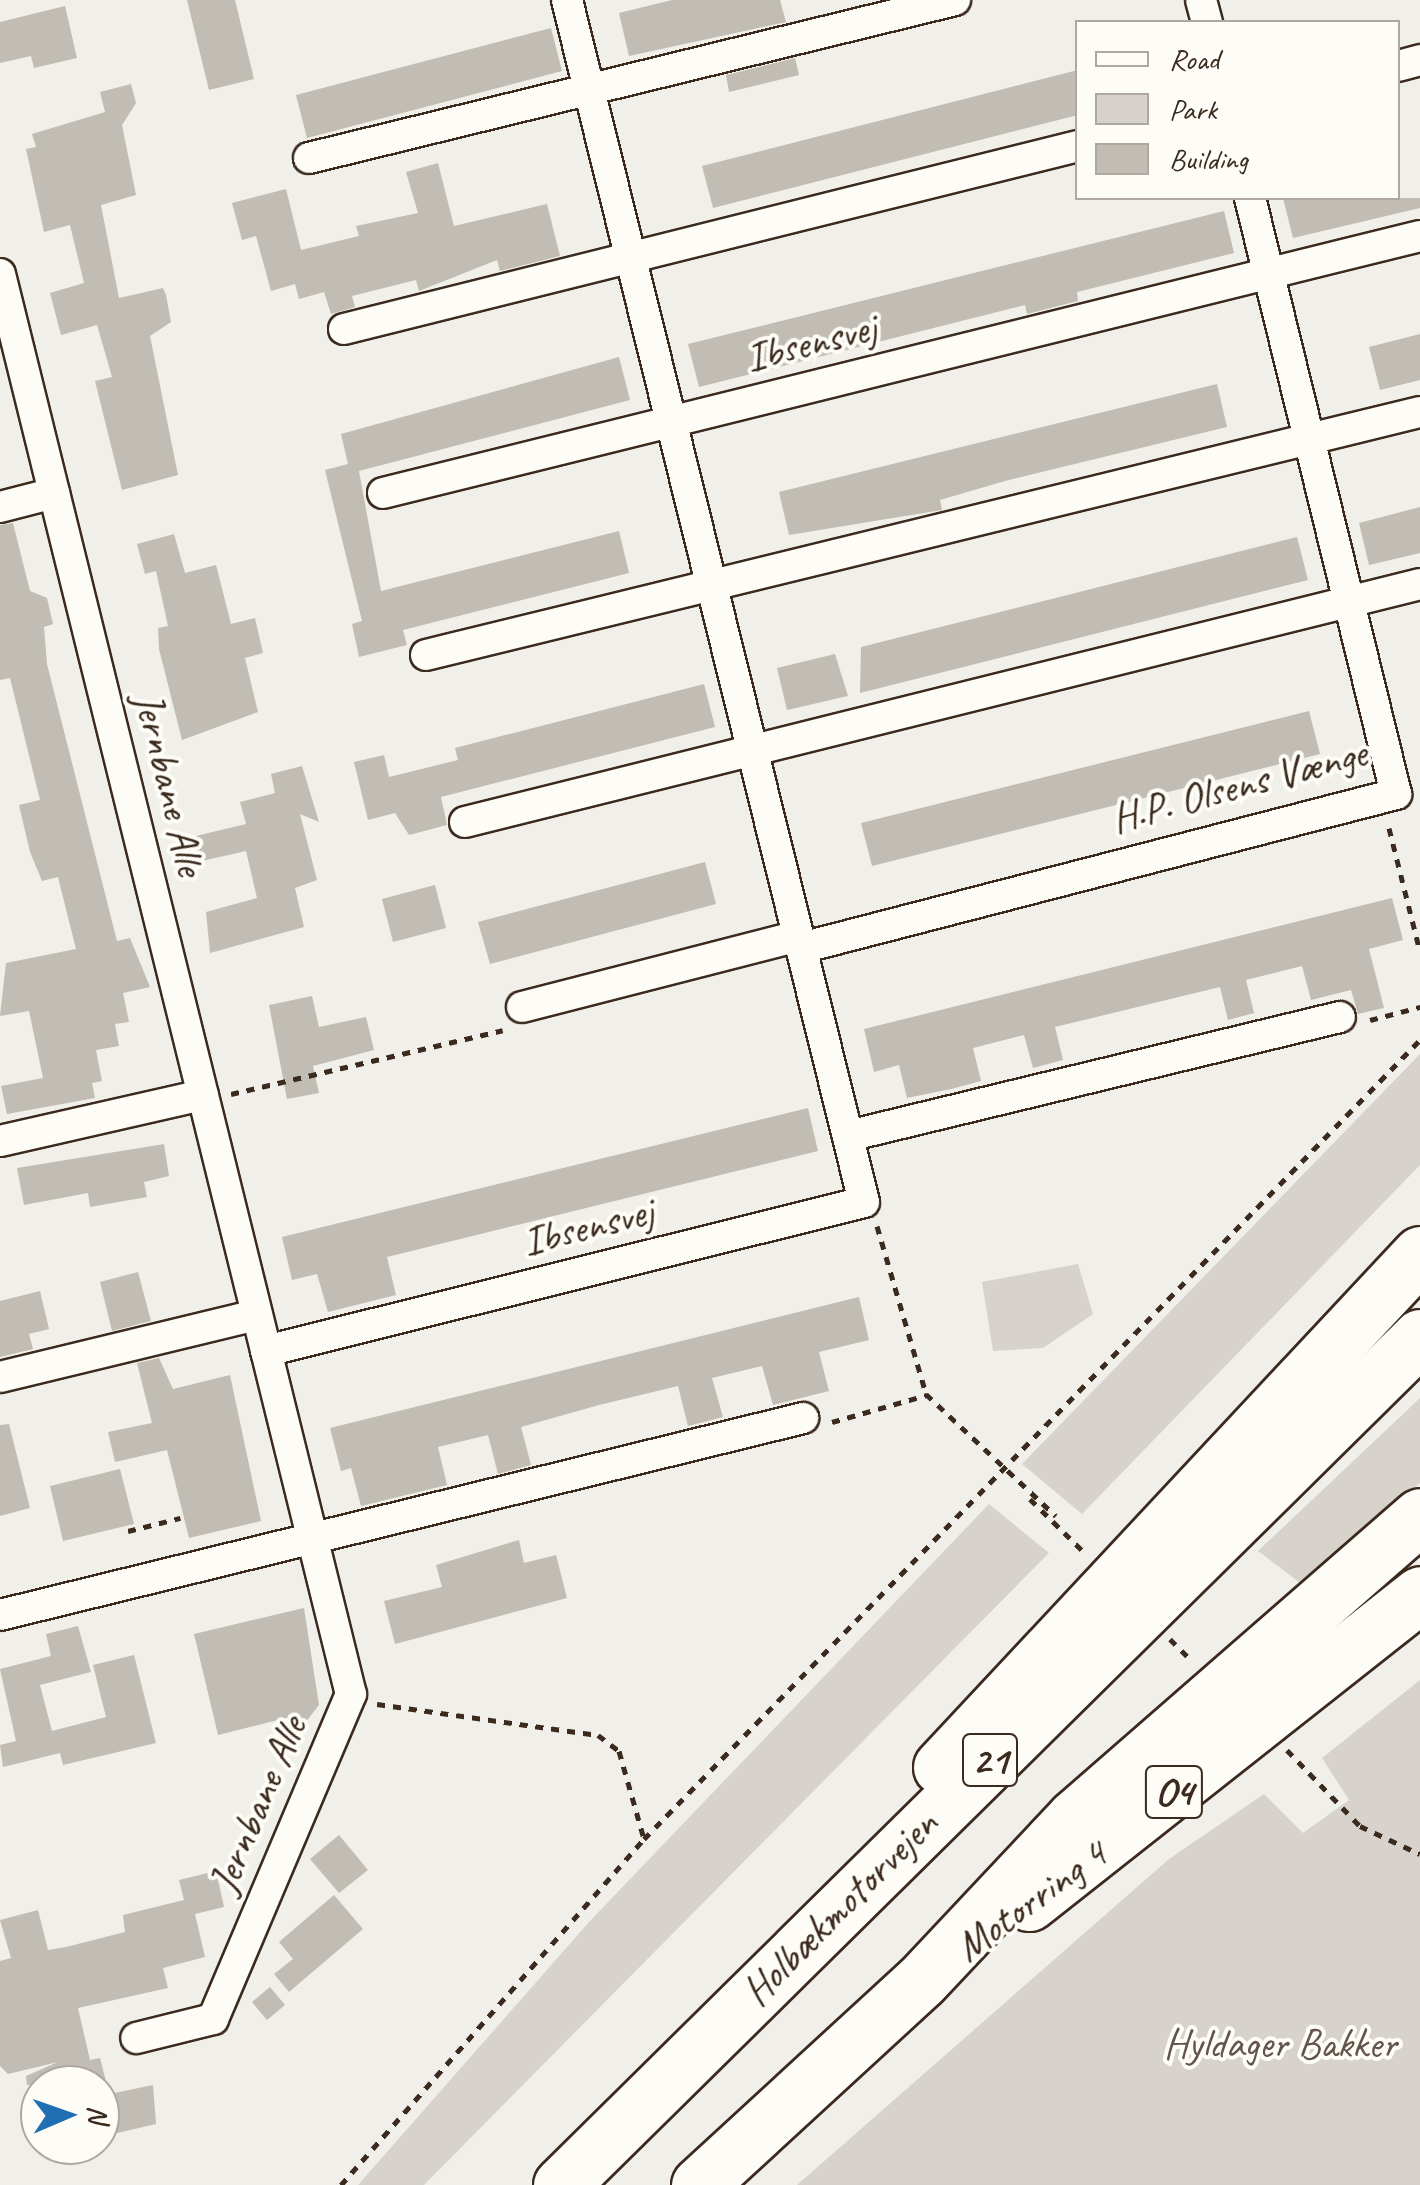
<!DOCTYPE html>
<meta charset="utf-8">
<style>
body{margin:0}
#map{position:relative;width:1420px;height:2185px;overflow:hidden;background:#f1efea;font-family:Caveat,sans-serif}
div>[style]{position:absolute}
.green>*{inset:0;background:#d7d2cc}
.building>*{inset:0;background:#c1bcb4}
.path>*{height:5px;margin-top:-2.5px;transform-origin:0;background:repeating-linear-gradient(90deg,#3b2a1e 0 8px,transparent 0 16px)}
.roads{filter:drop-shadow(2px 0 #3b2a1e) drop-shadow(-2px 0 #3b2a1e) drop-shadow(0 2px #3b2a1e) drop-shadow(0 -2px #3b2a1e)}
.street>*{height:30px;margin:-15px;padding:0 15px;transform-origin:15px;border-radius:15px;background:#fdfcf7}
.highway>*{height:55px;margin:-27.5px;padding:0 27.5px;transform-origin:27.5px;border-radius:27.5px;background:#fdfcf7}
span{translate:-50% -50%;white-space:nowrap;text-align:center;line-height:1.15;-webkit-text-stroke:8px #fdfcf7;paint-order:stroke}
.shield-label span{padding:2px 8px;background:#fdfcf7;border:2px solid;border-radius:8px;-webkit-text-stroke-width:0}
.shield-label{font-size:40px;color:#3b2a1e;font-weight:700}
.street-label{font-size:42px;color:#3b2a1e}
.park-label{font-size:42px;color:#62544a}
.legend{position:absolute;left:1075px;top:20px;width:325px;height:180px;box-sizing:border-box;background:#fdfcf7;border:2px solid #afa8a0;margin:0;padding:12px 18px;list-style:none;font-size:30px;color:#3b2a1e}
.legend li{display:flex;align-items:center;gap:20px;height:50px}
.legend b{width:50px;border:2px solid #afa8a0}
.north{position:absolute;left:20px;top:2065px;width:100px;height:100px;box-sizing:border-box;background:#fdfcf7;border:2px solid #afa8a0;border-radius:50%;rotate:88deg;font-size:28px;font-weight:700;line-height:40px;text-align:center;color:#3b2a1e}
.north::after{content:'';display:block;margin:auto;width:35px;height:45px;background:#1f6fb2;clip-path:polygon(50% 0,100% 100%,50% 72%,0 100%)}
</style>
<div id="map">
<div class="green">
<div style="clip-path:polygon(1420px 1054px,1420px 1165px,1082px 1514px,1022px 1464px)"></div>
<div style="clip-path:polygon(1078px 1264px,1093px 1314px,1043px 1348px,993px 1351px,982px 1282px)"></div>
<div style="clip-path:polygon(1420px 1398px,1420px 1483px,1299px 1582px,1258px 1551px)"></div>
<div style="clip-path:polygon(989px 1504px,1049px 1553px,424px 2185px,358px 2185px,589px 1922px)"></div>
<div style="clip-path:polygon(1420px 1680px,1420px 2185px,797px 2185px,1169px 1859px,1264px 1794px,1303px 1833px,1349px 1800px,1322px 1758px)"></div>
</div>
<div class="building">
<div style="clip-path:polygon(187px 0,235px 0,254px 79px,209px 90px)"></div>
<div style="clip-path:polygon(672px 0,780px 0,786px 22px,629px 56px,619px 13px)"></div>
<div style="clip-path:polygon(65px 6px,77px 58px,34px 68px,31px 56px,0 63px,0 22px)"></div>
<div style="clip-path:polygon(551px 28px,562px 71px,307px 138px,296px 95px)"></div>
<div style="clip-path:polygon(795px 58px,799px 75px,729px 92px,726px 75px)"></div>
<div style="clip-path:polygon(1078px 70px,1078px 115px,713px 208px,702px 166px)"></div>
<div style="clip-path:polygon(131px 84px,136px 103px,122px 125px,136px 195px,101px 205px,119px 298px,163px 288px,166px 295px,171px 322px,150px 336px,178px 475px,122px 490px,95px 381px,112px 377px,97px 325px,61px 335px,50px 293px,84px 283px,70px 225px,44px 232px,26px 149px,36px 147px,32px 134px,105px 112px,100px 92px)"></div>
<div style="clip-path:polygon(438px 163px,454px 226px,547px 204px,560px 256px,500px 271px,497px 260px,419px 291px,416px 280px,352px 296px,355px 307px,331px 314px,324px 292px,299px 299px,295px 284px,271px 291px,256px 236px,242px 240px,232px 203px,286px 189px,301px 250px,359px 236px,356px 226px,418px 213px,406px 172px)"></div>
<div style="clip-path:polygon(1283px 198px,1420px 198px,1420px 208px,1293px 238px)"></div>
<div style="clip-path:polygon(1224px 211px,1234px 253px,1077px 292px,1078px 301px,1027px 314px,1025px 305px,699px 387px,688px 344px)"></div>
<div style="clip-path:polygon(1420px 334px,1420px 380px,1380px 390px,1369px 347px)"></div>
<div style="clip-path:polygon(619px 357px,630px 400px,359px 471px,381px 591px,619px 531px,629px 573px,403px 630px,407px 645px,359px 657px,352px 624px,362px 621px,325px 470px,348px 464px,341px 434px)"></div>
<div style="clip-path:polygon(1217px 384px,1227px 427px,1005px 481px,940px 500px,942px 510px,789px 535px,779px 492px)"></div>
<div style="clip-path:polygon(1420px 507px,1420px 553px,1369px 565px,1359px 523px)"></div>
<div style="clip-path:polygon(13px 523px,30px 591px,47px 598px,53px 624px,44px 627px,47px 664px,117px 941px,130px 938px,150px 987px,123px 993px,129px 1022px,115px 1024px,119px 1046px,96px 1050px,102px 1081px,92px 1083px,95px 1098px,7px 1114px,1px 1086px,43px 1078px,29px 1011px,0 1016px,6px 963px,76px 949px,58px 877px,42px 881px,30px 852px,19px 805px,40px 800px,10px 678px,0 680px,0 525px)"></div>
<div style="clip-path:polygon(174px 534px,185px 573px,216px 565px,231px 624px,255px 618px,263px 653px,245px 658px,258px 712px,182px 740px,159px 649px,158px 628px,168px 626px,156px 571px,145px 574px,137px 544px)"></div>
<div style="clip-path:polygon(1297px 537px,1308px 580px,860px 693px,861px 647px)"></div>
<div style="clip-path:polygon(835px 654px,848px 696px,787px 710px,777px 668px)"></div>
<div style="clip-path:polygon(704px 684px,715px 727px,441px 797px,447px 825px,409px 835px,395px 813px,368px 820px,354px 762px,384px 755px,389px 777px,458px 760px,455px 748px)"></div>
<div style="clip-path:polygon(1309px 711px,1320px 754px,872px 866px,861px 823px)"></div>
<div style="clip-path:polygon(302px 766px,319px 822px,300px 814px,317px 880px,295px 888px,304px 927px,210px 953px,206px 912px,257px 898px,246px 851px,184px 865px,179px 840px,246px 824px,240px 802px,275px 793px,271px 774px)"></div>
<div style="clip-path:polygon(705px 862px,716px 904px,490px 964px,478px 922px)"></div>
<div style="clip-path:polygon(435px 885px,446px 928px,393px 942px,382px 899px)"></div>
<div style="clip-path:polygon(1392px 898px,1403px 940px,1369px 949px,1384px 1008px,1358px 1014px,1351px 990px,1311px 1000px,1302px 966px,1246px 980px,1254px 1013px,1228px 1020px,1220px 987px,1055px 1027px,1063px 1060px,1033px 1068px,1024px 1035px,973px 1048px,981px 1081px,951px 1089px,907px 1098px,899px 1065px,874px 1072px,864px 1029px)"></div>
<div style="clip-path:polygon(312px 996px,319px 1027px,366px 1017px,374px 1050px,313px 1066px,319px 1093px,287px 1099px,269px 1005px)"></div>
<div style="clip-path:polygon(808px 1108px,818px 1151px,387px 1257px,396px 1295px,328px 1312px,317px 1274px,292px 1280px,282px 1237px)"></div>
<div style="clip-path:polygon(164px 1144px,169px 1176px,144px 1182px,147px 1197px,90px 1207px,88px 1193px,24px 1205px,17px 1168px)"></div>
<div style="clip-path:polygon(138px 1272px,151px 1321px,112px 1331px,100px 1282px)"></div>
<div style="clip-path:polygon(40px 1291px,49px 1329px,29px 1334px,33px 1349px,0 1357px,0 1301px)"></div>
<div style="clip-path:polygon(859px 1297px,869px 1340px,819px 1352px,829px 1391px,773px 1405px,762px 1366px,712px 1378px,723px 1417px,688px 1426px,678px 1386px,599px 1405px,521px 1427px,531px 1465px,498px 1474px,488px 1435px,438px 1447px,447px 1485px,361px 1506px,351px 1468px,341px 1471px,330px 1428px)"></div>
<div style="clip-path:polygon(159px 1358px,173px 1389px,230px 1375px,261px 1521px,189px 1538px,167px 1450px,115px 1462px,108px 1432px,152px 1423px,137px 1363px)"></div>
<div style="clip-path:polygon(9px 1424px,30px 1508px,0 1516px,0 1425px)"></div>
<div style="clip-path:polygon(120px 1469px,134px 1524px,63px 1541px,50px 1486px)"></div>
<div style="clip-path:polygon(519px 1540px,524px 1563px,556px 1555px,567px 1598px,395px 1644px,384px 1601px,442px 1587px,436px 1565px)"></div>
<div style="clip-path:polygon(304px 1608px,319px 1705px,305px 1723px,294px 1716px,218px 1735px,194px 1634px)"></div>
<div style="clip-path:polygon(78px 1626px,91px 1672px,40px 1685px,52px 1731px,106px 1717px,93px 1665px,134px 1655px,156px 1743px,63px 1765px,60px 1753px,3px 1767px,0 1745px,16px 1741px,0 1669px,51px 1656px,46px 1634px)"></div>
<div style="clip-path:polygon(339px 1835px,368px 1870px,339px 1893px,310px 1859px)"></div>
<div style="clip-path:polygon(216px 1871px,224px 1907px,195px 1914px,205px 1957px,163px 1968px,168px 1988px,78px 2008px,90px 2060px,100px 2058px,107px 2085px,27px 2085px,26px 2076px,58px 2062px,8px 2074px,0 2066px,0 1961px,11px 1958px,0 1920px,38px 1910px,48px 1950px,66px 1947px,125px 1932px,123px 1915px,184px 1900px,179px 1880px)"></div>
<div style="clip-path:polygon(334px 1895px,363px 1929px,289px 1992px,274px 1974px,293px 1959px,279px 1942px)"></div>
<div style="clip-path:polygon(270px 1987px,285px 2005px,267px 2020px,252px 2002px)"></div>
<div style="clip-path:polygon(153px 2085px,156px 2124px,100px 2137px,100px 2096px)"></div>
</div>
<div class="path">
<div style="left:1389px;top:828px;width:127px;rotate:75.9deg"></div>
<div style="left:1370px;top:1020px;width:52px;rotate:-14.6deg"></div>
<div style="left:231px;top:1094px;width:279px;rotate:-13.2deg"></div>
<div style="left:877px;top:1226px;width:175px;rotate:73.7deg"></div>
<div style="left:926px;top:1394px;width:178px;rotate:43.2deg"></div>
<div style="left:832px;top:1422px;width:99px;rotate:-15.9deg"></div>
<div style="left:1030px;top:1499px;width:78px;rotate:44.5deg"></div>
<div style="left:128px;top:1531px;width:54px;rotate:-14deg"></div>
<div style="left:1170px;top:1639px;width:30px;rotate:45deg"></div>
<div style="left:377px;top:1704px;width:223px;rotate:8deg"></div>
<div style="left:598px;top:1735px;width:26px;rotate:37deg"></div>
<div style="left:619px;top:1751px;width:91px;rotate:74.1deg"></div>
<div style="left:1287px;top:1750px;width:105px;rotate:46.2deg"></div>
<div style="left:1360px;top:1826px;width:66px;rotate:25deg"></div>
<div style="left:341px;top:2185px;width:460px;rotate:-48.8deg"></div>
<div style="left:644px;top:1839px;width:1114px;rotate:-45.84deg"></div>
</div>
<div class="roads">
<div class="street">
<div style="left:1201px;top:0;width:23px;rotate:75deg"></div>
<div style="left:1398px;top:66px;width:23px;rotate:-15deg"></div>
<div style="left:309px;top:158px;width:665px;rotate:-13.74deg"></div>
<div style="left:0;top:274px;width:1463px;rotate:76.12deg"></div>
<div style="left:351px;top:1694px;width:353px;rotate:113deg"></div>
<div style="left:213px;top:2019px;width:79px;rotate:166.1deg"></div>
<div style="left:344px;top:329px;width:756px;rotate:-14deg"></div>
<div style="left:383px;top:493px;width:1068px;rotate:-13.92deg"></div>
<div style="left:0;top:507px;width:56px;rotate:-14.5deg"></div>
<div style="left:426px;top:655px;width:1023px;rotate:-13.74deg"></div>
<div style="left:465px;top:822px;width:984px;rotate:-13.99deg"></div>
<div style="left:801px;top:948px;width:615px;rotate:-14.51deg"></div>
<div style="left:1396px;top:794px;width:614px;rotate:-103.76deg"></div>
<div style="left:522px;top:1007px;width:285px;rotate:-14.4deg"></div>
<div style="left:848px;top:1136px;width:506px;rotate:-13.6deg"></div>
<div style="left:0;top:1141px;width:208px;rotate:-12.8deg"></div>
<div style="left:266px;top:1351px;width:616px;rotate:-13.99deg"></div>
<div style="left:864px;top:1202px;width:1238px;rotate:-103.88deg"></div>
<div style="left:0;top:1377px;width:264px;rotate:-13.6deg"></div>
<div style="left:0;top:1615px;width:827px;rotate:-13.78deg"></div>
</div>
<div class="highway">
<div style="left:941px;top:1767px;width:702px;rotate:-46.96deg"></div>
<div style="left:1029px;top:1903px;width:498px;rotate:-38.3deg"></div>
<div style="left:561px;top:2185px;width:1207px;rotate:-44.63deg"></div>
<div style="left:699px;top:2185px;width:301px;rotate:-42.6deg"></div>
<div style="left:921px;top:1981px;width:224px;rotate:-46.8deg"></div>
<div style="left:1074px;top:1818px;width:459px;rotate:-41.1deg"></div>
</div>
</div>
<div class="shield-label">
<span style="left:990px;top:1760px">21</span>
<span style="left:1174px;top:1792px">O4</span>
</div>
<div class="street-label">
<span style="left:811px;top:343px;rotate:-14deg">Ibsensvej</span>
<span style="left:169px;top:784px;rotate:76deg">Jernbane Alle</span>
<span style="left:1239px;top:786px;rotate:-15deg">H.P. Olsens Vænge</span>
<span style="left:588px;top:1227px;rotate:-14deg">Ibsensvej</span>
<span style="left:258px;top:1805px;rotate:-67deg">Jernbane Alle</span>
<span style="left:1031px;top:1901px;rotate:-36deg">Motorring 4</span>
<span style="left:840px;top:1908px;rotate:-45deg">Holbækmotorvejen</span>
</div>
<div class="park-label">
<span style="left:1280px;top:2044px">Hyldager Bakker</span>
</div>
<ul class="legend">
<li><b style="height:12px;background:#fdfcf7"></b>Road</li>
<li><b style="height:28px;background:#d7d2cc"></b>Park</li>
<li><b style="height:28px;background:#c1bcb4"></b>Building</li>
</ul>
<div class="north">N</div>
</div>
